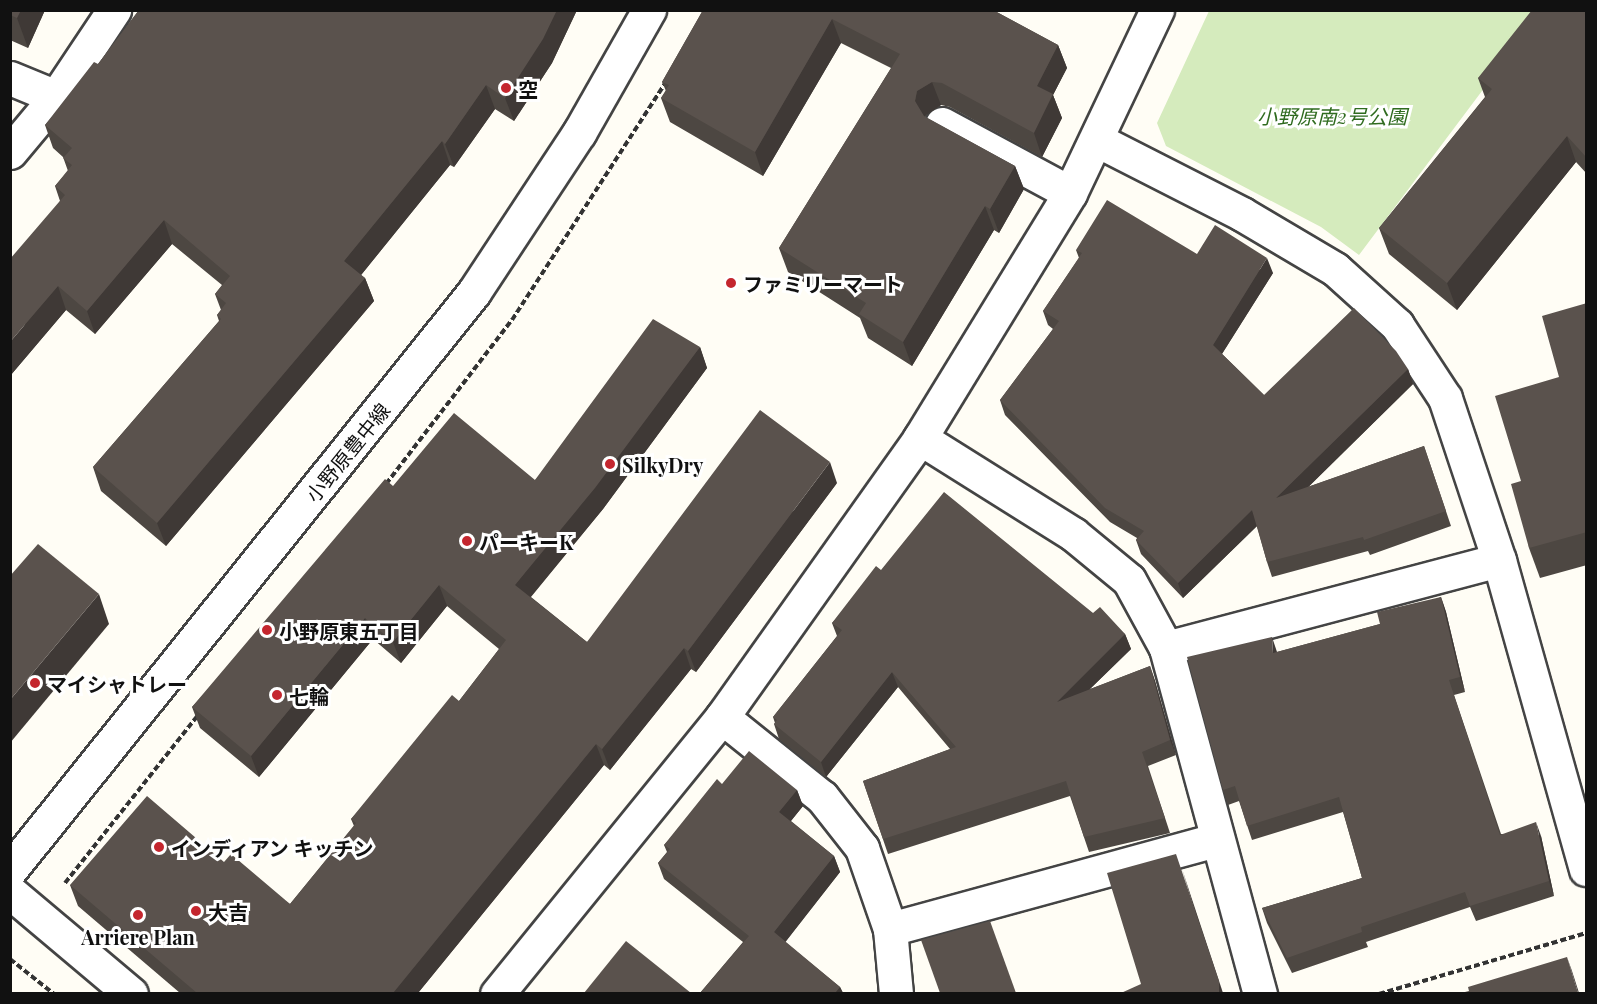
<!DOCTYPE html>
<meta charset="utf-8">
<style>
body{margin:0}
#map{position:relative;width:1597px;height:1004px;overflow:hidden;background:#fffdf5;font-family:"Playfair Display","Noto Sans JP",serif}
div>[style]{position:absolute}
.green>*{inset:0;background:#d5ebbd}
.path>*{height:4px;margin-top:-2px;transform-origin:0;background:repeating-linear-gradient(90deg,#333 0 6px,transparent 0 9px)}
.roads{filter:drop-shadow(2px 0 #444) drop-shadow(-2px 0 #444) drop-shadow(0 2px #444) drop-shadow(0 -2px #444)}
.minor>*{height:33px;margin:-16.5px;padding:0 16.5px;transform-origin:16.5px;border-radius:16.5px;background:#fff}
.tertiary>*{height:33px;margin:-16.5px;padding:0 16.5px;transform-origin:16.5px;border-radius:16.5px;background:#fff}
.wall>*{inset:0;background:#4d4742}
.shaded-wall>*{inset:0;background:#3f3936}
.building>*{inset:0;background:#5a524d}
.dots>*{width:16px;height:16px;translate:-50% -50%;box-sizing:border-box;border:3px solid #fff;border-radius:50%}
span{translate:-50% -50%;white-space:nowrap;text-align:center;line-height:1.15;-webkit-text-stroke:6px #fff;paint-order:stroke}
.poi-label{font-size:20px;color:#111;font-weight:700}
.left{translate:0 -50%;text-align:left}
.park-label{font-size:20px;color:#2f6b1f;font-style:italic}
.street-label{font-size:20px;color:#111}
.frame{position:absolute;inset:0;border:12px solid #111;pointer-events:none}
</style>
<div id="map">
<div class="green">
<div style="clip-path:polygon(1209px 11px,1542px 11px,1359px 255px,1321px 227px,1166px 146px,1157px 123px)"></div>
</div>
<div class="path">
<div style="left:386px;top:484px;width:207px;rotate:-52.5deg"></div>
<div style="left:512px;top:320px;width:283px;rotate:-57.1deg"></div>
<div style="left:65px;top:883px;width:214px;rotate:-51.6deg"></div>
<div style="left:10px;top:959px;width:56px;rotate:38.5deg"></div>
<div style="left:1379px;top:994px;width:216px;rotate:-16.4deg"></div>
</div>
<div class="roads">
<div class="minor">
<div style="left:10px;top:78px;width:50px;rotate:22.4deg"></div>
<div style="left:942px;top:124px;width:145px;rotate:28.3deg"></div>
<div style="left:1097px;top:140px;width:163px;rotate:27deg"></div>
<div style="left:1242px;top:214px;width:108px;rotate:30.6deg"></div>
<div style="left:1335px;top:269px;width:84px;rotate:42.1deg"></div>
<div style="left:1397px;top:325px;width:87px;rotate:56.7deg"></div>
<div style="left:1445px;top:398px;width:171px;rotate:71.6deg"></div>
<div style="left:1499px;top:560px;width:321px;rotate:74.3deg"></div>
<div style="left:10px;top:152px;width:72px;rotate:-50.1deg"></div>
<div style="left:56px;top:97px;width:105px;rotate:-56.3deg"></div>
<div style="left:920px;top:438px;width:181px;rotate:32.1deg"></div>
<div style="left:1073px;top:534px;width:72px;rotate:39.4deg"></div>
<div style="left:1129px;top:580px;width:77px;rotate:61.4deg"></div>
<div style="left:1166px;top:648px;width:344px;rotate:-14.8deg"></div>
<div style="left:1166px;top:648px;width:359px;rotate:74.8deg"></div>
<div style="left:722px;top:717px;width:128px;rotate:38.7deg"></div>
<div style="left:822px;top:797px;width:65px;rotate:51.9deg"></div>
<div style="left:862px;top:848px;width:86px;rotate:70.9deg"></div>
<div style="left:890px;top:929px;width:65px;rotate:84.7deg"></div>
<div style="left:10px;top:892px;width:158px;rotate:40.1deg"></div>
<div style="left:890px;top:929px;width:337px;rotate:-15.3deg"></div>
</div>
<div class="tertiary">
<div style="left:10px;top:870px;width:741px;rotate:-51.24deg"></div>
<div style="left:474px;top:292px;width:191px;rotate:-56.6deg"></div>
<div style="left:579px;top:133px;width:142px;rotate:-60.4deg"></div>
<div style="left:497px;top:994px;width:357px;rotate:-50.9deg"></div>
<div style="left:722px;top:717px;width:342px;rotate:-54.6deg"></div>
<div style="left:920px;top:438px;width:287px;rotate:-58.5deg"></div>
<div style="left:1070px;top:193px;width:203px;rotate:-64.6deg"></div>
</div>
</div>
<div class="wall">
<div style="clip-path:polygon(10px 10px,45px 10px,28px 48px,10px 40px)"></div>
<div style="clip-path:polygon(139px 10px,577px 10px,552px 63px,514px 121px,495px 109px,454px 167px,450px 165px,361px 275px,365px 278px,374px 301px,166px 546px,101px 491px,93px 467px,219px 321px,217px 315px,221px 310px,215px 294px,222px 285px,172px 244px,95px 334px,66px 310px,10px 376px,60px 201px,55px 186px,68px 171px,63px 157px,53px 148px,45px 125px,98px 64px)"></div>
<div style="clip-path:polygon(703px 10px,993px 10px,1058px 45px,1067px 68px,1053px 95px,1062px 118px,1042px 157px,950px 107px,941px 105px,926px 115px,925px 117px,1015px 166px,1024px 189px,999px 233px,994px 230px,912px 366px,868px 338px,860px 318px,788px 272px,779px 248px,891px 68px,841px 43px,763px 176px,670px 122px,661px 98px,666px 91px,662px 82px)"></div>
<div style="clip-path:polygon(1587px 10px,1587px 174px,1576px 162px,1457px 310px,1389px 254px,1379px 228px,1485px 97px,1478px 78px)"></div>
<div style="clip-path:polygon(1076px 250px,1197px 254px,1273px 273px,1222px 354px,1264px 395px,1408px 369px,1413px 384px,1308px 487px,1424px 446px,1451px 526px,1370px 555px,1368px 551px,1272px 577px,1267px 562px,1257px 526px,1183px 598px,1141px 554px,1136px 540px,1137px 538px,1110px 522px,1005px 415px,1000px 400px,1053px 329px,1048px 325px,1043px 311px,1079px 258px)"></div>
<div style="clip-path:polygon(1587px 303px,1587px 565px,1540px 578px,1529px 548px,1521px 481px)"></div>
<div style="clip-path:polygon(700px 347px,707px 368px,603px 509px,531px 597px,587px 642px,837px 483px,696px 672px,691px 669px,610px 770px,604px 765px,418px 993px,180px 993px,78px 906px,70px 885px,224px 862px,290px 904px,354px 826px,351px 819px,459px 701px,499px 649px,447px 606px,401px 663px,373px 639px,259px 777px,200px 728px,192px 707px,393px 486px,535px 480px)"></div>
<div style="clip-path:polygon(881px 570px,1093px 613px,1125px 634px,1131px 649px,1090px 689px,1150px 666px,1155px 681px,1176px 755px,1148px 766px,1170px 833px,1089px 852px,1070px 796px,888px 854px,863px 781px,950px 749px,898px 687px,826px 777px,779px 739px,774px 724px,775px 723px,773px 717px,837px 636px,832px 623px)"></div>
<div style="clip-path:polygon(1441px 597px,1446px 612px,1465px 692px,1454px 695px,1501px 834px,1541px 836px,1554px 896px,1476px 921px,1470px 907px,1366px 942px,1368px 947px,1292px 973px,1267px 923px,1262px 908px,1362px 878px,1343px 812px,1252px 840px,1239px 801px,1228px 805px,1223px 790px,1277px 652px,1380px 624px)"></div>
<div style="clip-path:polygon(722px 784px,797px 790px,803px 806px,791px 821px,834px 856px,840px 872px,785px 942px,840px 987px,843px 993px,700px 993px,743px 942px,664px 879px,658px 863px,667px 852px,664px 845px)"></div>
</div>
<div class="shaded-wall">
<div style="clip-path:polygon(21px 10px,45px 10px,28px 48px,17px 18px)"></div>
<div style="clip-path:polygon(557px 10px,577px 10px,552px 63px,514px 121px,505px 98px)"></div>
<div style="clip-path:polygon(832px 19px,841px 43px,763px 176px,755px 152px)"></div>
<div style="clip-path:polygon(1058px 45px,1067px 68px,1053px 95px,1062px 118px,1042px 157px,1034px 133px,1037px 86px)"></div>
<div style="clip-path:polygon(932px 82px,941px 105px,926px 115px,923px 125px,915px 101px,917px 91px)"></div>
<div style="clip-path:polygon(486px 85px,495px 109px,454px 167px,445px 144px)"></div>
<div style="clip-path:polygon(1567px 136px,1576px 162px,1457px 310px,1447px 283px)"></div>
<div style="clip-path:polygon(442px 141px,450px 165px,353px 285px,344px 261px)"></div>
<div style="clip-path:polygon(1015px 166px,1024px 189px,999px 233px,990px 209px)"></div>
<div style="clip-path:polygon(985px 206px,994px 230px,912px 366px,903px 342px)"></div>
<div style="clip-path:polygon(164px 220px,172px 244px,95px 334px,87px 311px)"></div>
<div style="clip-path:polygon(1267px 258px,1273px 273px,1218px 360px,1213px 345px)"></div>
<div style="clip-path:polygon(365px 278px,374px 301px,166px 546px,157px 523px)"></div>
<div style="clip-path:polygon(58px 286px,66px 310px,10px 376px,10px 342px)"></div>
<div style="clip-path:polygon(700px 347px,707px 368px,603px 509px,523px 606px,515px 585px)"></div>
<div style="clip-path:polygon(1408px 369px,1413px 384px,1282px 513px,1276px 498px)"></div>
<div style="clip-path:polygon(830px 462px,837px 483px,696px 672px,688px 651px)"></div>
<div style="clip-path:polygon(1252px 510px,1258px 525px,1183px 598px,1178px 583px)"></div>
<div style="clip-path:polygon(439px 585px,447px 606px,401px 663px,393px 642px)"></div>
<div style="clip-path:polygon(99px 594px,109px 624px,10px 743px,10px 700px)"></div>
<div style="clip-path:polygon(1441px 597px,1446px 612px,1465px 692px,1460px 677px)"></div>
<div style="clip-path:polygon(365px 618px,373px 639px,259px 777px,251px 756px)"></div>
<div style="clip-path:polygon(1125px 634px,1131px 649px,1062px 716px,1057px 702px)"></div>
<div style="clip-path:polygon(1272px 637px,1277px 652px,1279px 668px,1273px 653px)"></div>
<div style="clip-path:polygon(684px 648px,691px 669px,610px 770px,602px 749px)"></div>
<div style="clip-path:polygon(1150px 666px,1155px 681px,1176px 755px,1170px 740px)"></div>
<div style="clip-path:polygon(892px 672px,898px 687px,826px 777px,821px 762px)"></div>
<div style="clip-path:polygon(596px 744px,604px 765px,418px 993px,393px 993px)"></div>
<div style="clip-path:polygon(797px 790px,803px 806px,785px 828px,779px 812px)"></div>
<div style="clip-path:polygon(1536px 822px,1541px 836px,1554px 896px,1549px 881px)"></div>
<div style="clip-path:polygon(834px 856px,840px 872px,780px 949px,774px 932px)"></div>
<div style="clip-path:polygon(1182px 869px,1223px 993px,1219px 993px)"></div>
<div style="clip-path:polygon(1567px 957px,1572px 971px,1579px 993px,1578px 993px)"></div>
<div style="clip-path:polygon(840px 987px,843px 993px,835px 993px)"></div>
</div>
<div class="building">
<div style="clip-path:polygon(10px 10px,21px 10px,17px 18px,10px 15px)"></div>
<div style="clip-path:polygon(139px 10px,557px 10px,543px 39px,505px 98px,486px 85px,445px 144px,442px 141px,344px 261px,365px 278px,157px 523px,93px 467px,221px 319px,217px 315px,226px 303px,215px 294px,230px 276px,164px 220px,87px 311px,58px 286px,10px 342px,10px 259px,65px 195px,55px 186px,72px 165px,63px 158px,72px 148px,45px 125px,94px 62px,98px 64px)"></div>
<div style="clip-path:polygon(703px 10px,993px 10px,1058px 45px,1037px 86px,1053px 94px,1034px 133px,942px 83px,932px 82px,917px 91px,915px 101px,924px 116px,1015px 166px,990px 209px,985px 206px,903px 342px,859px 314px,866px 303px,779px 248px,900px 54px,832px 19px,755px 152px,661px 98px,669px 85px,662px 82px)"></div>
<div style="clip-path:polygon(1532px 10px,1587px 10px,1587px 158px,1567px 136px,1447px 283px,1379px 228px,1492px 89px,1478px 78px)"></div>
<div style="clip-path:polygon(1107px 200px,1197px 254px,1215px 225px,1267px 258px,1213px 345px,1264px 395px,1354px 308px,1396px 351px,1408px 369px,1276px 498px,1424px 446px,1446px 511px,1364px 540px,1363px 537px,1267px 562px,1252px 510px,1178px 583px,1136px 540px,1144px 531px,1105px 508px,1000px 400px,1059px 321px,1043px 311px,1082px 253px,1076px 250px)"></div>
<div style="clip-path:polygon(1587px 303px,1587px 532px,1529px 548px,1511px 484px,1521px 481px,1495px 396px,1559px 377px,1542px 316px)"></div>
<div style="clip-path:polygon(653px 319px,700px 347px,595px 488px,515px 585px,587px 642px,760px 410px,830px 462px,688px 651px,684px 648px,602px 749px,596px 744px,393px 993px,197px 993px,70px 885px,147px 796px,224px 862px,231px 854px,290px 904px,356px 823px,351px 819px,452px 695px,459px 701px,506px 640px,439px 585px,393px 642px,365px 618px,251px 756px,192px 707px,385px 479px,393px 486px,454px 413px,535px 480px)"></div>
<div style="clip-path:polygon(944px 492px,1093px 613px,1100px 607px,1125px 634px,1057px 702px,1150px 666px,1170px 740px,1142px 752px,1165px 818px,1084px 837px,1066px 781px,883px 839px,863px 781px,956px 747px,892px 672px,821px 762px,774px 724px,777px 720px,773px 717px,842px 630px,832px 623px,876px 566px,881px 570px)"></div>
<div style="clip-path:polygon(38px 544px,99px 594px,10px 700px,10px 576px)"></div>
<div style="clip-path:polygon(1441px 597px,1460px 677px,1449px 680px,1500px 835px,1536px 822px,1549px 881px,1470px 906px,1465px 892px,1361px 927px,1362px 932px,1287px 958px,1262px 908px,1362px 878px,1339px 797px,1247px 826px,1235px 786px,1223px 790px,1187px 657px,1272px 637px,1273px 653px,1380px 624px,1377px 612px)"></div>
<div style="clip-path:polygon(749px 751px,797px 790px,779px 812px,834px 856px,774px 932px,840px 987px,835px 993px,700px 993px,749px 936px,658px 863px,670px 849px,664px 845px,717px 779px,722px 784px)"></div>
<div style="clip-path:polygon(1176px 854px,1219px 981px,1219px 993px,1121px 993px,1141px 984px,1107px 873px)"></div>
<div style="clip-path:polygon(990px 921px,1016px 993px,940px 993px,921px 940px)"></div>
<div style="clip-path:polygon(626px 941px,691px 993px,584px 993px)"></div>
<div style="clip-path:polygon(1567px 957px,1578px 993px,1461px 993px,1469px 991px,1468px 987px)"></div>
</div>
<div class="dots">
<div style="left:506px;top:88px;background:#c4262e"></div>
<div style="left:731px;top:283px;background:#c4262e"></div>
<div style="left:610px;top:464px;background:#c4262e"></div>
<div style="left:467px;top:541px;background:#c4262e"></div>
<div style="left:267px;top:630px;background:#c4262e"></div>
<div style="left:35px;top:683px;background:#c4262e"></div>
<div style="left:277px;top:695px;background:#c4262e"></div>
<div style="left:159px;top:847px;background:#c4262e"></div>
<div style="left:196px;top:911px;background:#c4262e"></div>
<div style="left:138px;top:915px;background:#c4262e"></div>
</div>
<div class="poi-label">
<span class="left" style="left:518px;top:88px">空</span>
<span class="left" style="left:743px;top:283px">ファミリーマート</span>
<span class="left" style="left:622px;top:464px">SilkyDry</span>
<span class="left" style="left:479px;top:541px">パーキーK</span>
<span class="left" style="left:279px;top:630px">小野原東五丁目</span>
<span class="left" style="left:47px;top:683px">マイシャトレー</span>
<span class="left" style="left:289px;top:695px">七輪</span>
<span class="left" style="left:171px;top:847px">インディアン キッチン</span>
<span class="left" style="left:208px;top:911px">大吉</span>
<span style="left:138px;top:936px">Arriere Plan</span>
</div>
<div class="park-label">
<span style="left:1332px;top:115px">小野原南2号公園</span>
</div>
<div class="street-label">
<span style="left:347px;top:452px;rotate:-51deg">小野原豊中線</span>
</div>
<div class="frame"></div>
</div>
